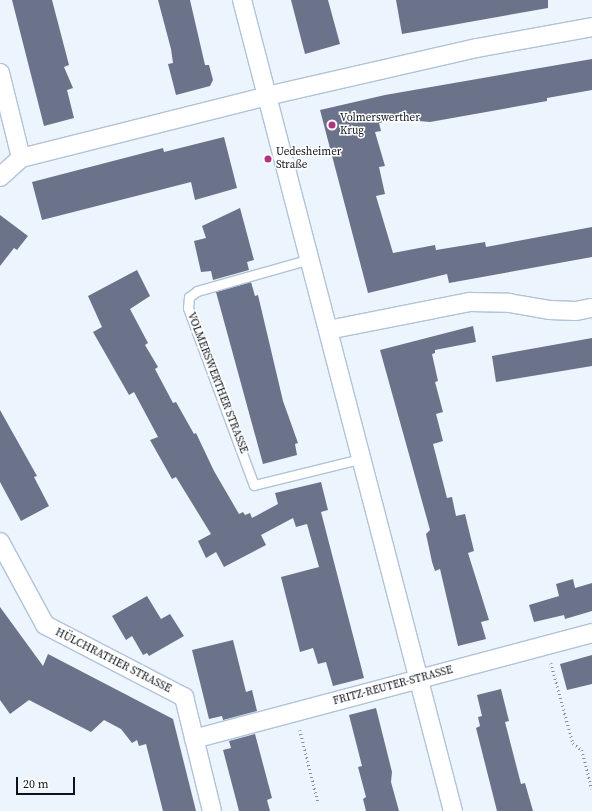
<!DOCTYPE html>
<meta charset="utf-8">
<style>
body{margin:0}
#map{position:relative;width:592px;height:811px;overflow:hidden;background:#ecf4fd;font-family:"Source Serif 4",serif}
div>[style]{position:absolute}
.building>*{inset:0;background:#6b738a}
.path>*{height:2.5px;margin-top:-1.25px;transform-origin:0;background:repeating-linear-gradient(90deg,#8a9199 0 1px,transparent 0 4px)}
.roads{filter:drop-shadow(1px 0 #b0c3d9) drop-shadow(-1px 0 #b0c3d9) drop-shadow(0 1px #b0c3d9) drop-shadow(0 -1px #b0c3d9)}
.service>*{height:9px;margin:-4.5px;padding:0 4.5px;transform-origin:4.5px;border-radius:4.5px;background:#fff}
.minor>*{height:18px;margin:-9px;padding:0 9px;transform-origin:9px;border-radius:9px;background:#fff}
.dots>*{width:11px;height:11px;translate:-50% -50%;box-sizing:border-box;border:2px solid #fff;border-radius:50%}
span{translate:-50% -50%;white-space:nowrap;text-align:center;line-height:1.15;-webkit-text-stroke:3px #fff;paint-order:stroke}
.poi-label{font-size:11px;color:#0c131a}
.left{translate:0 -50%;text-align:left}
.street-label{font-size:11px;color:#0c131a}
.scale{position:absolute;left:16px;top:777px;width:59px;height:18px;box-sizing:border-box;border:2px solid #0c131a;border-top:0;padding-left:5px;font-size:12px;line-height:14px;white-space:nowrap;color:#0c131a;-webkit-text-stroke:3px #fff;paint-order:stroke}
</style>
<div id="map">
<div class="building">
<div style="clip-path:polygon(12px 0,52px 0,69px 65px,64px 67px,73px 88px,67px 90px,74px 118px,44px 126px)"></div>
<div style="clip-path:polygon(158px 0,190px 0,205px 65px,209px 65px,213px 80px,210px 86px,176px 95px,168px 64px,173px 63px,171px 49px)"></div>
<div style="clip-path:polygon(291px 0,328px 0,340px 44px,305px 54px)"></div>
<div style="clip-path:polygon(396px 0,548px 0,548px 8px,402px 34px)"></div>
<div style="clip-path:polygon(592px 59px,592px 90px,547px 98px,547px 101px,430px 122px,396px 119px,379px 123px,381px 131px,375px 132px,385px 166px,379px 167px,385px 194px,376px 196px,393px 253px,435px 245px,436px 250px,485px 242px,486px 247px,592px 227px,592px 257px,449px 283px,447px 274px,368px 293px,320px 110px,385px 95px)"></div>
<div style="clip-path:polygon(224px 137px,237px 188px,195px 200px,191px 182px,42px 220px,32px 182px,163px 148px,164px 152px)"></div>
<div style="clip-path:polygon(240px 208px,254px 260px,247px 262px,249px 270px,213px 280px,211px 271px,201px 272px,194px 241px,206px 238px,202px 226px)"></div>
<div style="clip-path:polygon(0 215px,28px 236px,17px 250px,14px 248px,0 266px)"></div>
<div style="clip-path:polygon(137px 270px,150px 296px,130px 309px,148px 343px,145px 345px,158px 367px,155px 369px,173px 403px,176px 402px,194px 434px,196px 433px,214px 471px,239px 514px,243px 512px,245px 515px,250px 513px,252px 518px,278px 504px,275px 493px,321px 482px,328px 510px,321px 512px,364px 678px,333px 686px,326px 662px,318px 664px,313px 648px,300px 652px,281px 577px,319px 567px,307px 524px,296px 527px,293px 518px,261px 535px,266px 545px,224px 567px,216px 552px,206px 558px,198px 541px,211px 534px,176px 477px,172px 479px,150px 440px,158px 437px,134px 392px,129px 395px,93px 332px,102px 327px,88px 296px)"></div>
<div style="clip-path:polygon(251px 282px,255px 296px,258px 295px,283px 401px,298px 443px,295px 444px,297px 455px,263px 464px,216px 292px)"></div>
<div style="clip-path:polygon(473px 326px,476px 342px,435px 350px,435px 353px,432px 354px,438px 381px,435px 382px,443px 412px,436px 414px,443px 441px,433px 444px,447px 498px,452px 497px,456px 516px,465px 514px,474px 551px,468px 553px,489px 620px,481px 622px,486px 639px,458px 646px,440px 569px,435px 571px,432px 562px,426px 534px,430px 530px,380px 350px)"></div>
<div style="clip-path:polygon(592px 338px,592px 366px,496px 382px,492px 356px)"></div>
<div style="clip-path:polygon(0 410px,37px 476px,34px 477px,49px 506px,21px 521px,0 482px)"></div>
<div style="clip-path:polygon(573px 579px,575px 588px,592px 583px,592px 611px,565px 619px,564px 615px,534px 622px,529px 605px,559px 596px,556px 584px)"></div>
<div style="clip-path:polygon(147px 596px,161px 619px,170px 614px,184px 636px,149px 656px,147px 653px,143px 655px,132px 636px,126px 640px,112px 616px)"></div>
<div style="clip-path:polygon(0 607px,43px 666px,48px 654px,173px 719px,196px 811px,163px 811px,146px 744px,139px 746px,137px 740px,132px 743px,121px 729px,104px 720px,91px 732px,29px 700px,10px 714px,0 700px)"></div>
<div style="clip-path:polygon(233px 640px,246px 692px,252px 690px,257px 711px,223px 720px,222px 716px,209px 719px,192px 650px)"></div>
<div style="clip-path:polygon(592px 655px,592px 684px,567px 690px,560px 664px)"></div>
<div style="clip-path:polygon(501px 689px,509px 721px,505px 722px,521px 784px,525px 783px,533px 811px,497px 811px,476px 728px,480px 726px,478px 717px,482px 716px,477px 695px)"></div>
<div style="clip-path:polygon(376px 708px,392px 772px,391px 782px,399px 811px,366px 811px,363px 799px,366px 797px,358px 767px,362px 766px,349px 715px)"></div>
<div style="clip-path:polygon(255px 734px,272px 798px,267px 800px,270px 811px,239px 811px,223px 750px,231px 748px,229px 741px)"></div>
</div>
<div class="path">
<div style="left:551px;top:663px;width:83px;rotate:74.6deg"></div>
<div style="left:573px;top:743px;width:11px;rotate:38deg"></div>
<div style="left:582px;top:750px;width:40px;rotate:75.6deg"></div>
<div style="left:300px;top:730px;width:74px;rotate:76deg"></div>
</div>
<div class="roads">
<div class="service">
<div style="left:310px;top:259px;width:117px;rotate:164.2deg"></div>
<div style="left:197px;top:291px;width:10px;rotate:143deg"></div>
<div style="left:189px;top:297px;width:11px;rotate:95deg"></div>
<div style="left:188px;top:308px;width:189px;rotate:69.6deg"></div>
<div style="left:254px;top:485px;width:109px;rotate:-13.8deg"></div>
</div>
<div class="minor">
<div style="left:242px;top:0;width:838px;rotate:75.42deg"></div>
<div style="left:0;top:73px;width:88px;rotate:76.1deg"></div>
<div style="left:0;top:177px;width:28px;rotate:-42deg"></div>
<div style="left:21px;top:158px;width:254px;rotate:-14.1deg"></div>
<div style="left:267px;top:96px;width:215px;rotate:-12.9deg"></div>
<div style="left:477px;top:48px;width:117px;rotate:-10.3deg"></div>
<div style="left:328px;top:330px;width:145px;rotate:-11.2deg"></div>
<div style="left:470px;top:302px;width:39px;rotate:1deg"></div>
<div style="left:509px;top:303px;width:42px;rotate:9.7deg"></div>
<div style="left:550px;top:310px;width:26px;rotate:2deg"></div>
<div style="left:576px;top:311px;width:16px;rotate:-11deg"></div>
<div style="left:0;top:542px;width:94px;rotate:61.5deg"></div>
<div style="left:45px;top:625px;width:157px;rotate:27.4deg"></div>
<div style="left:184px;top:697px;width:117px;rotate:76.2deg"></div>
<div style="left:194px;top:739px;width:412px;rotate:-14.9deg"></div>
</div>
</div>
<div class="dots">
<div style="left:332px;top:125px;background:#b03281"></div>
<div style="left:268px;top:159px;background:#b03281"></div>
</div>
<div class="poi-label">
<span class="left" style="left:340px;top:125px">Volmerswerther<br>Krug</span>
<span class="left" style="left:276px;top:159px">Uedesheimer<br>Straße</span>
</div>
<div class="street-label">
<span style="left:217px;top:383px;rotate:69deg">VOLMERSWERTHER STRASSE</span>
<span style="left:113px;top:661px;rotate:27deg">HÜLCHRATHER STRASSE</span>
<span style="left:393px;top:686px;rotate:-15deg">FRITZ-REUTER-STRASSE</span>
</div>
<div class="scale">20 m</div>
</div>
